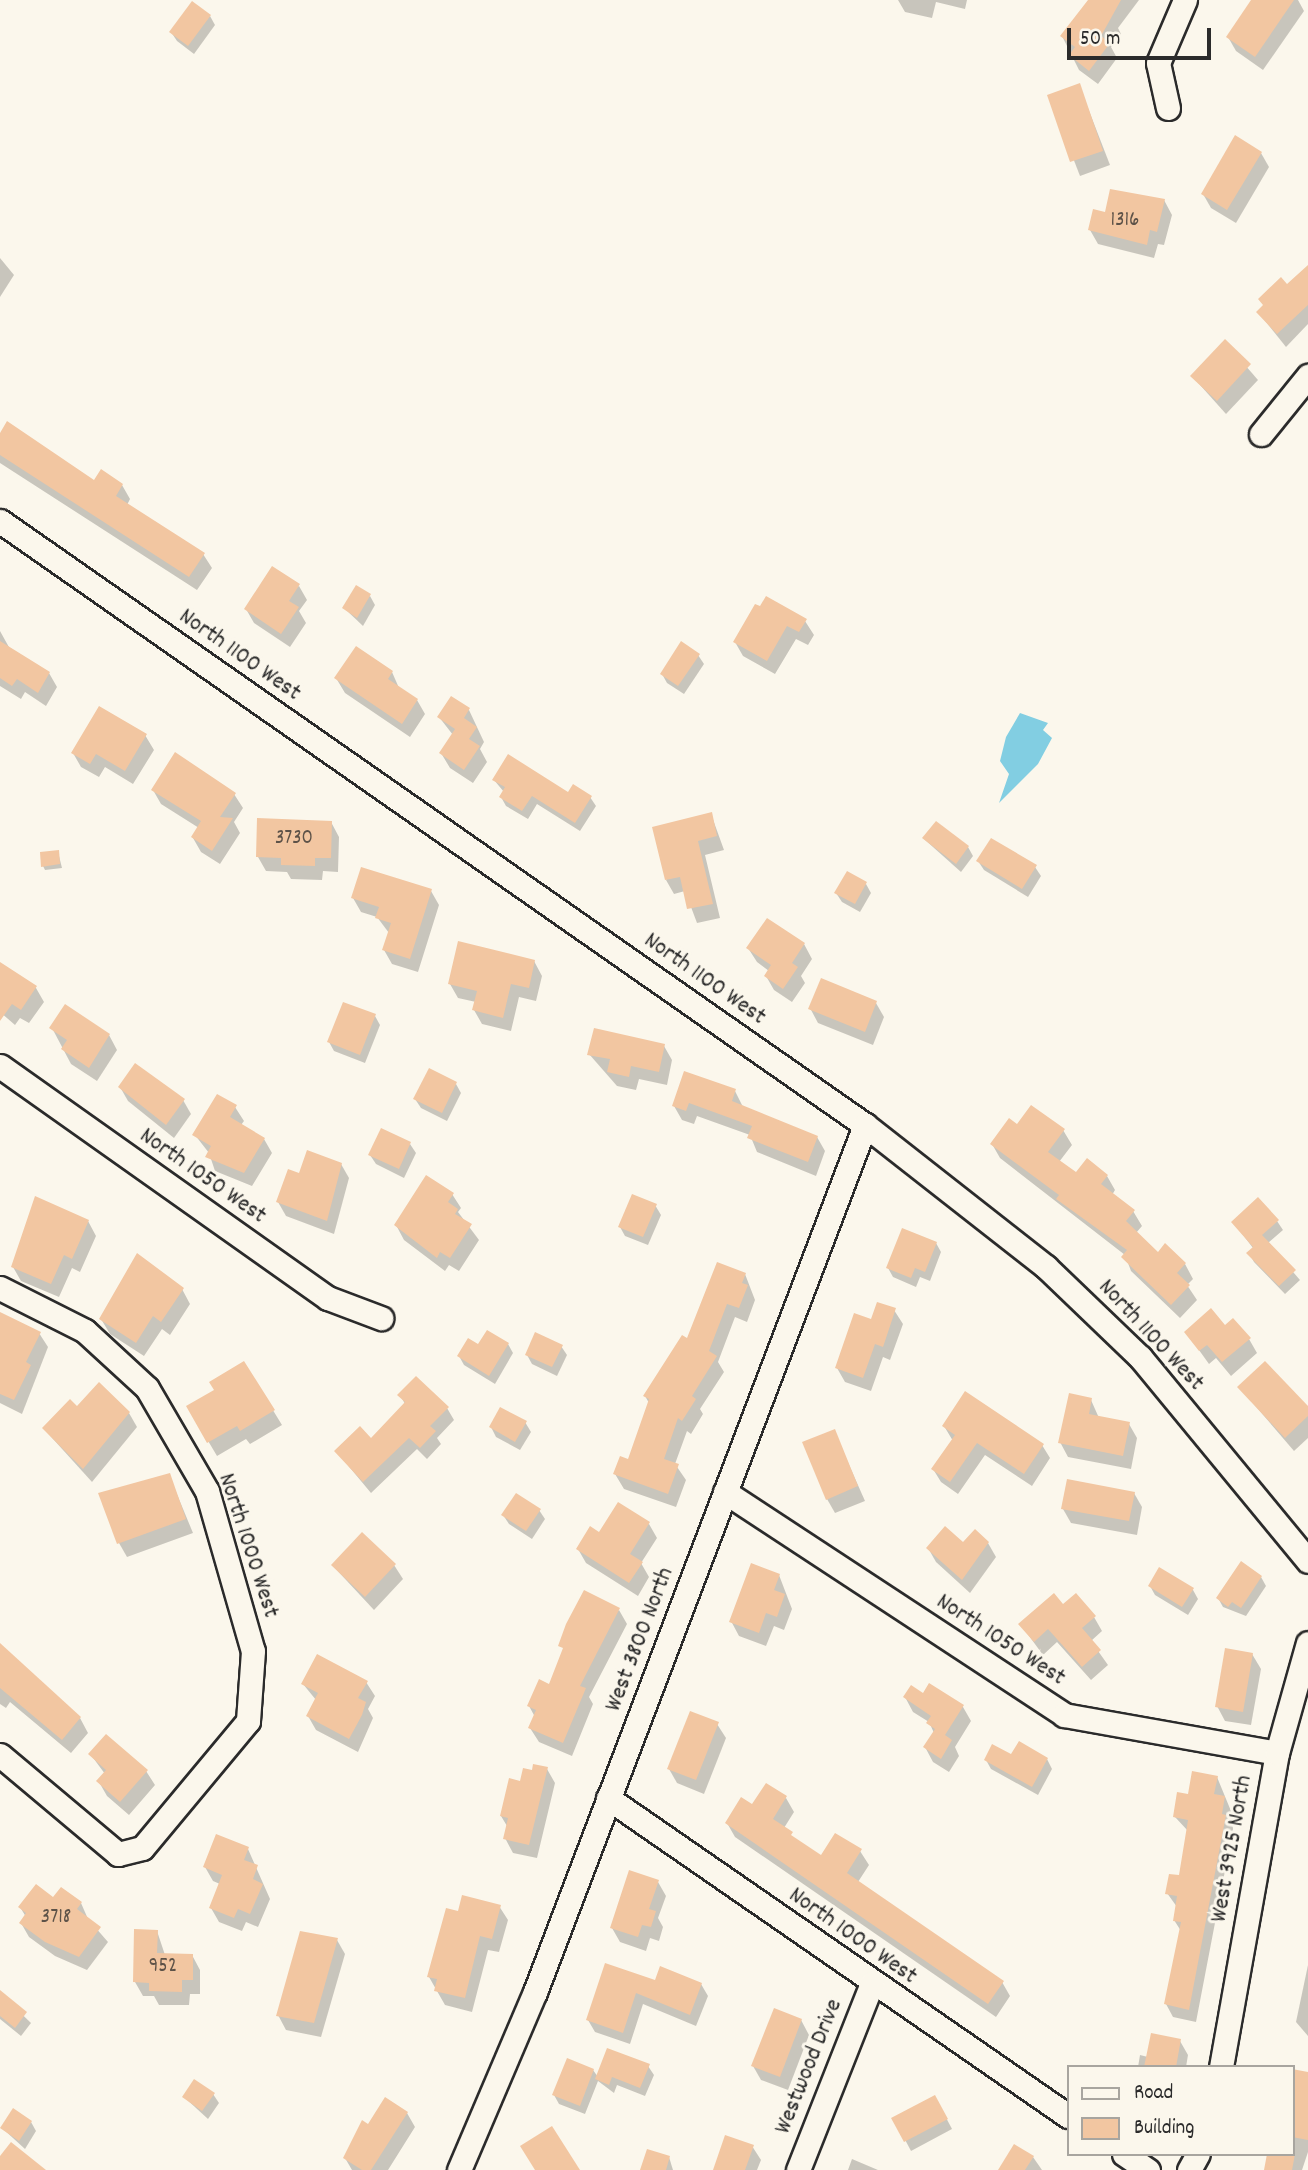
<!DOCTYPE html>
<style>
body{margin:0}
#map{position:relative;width:1308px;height:2170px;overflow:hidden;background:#fbf7ec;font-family:Dekko,sans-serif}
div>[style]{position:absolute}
.water>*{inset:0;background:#82cee2}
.shadow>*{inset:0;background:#0003}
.building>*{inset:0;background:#f2c6a1}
.roads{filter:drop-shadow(2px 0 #2b2b2b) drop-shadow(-2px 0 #2b2b2b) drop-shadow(0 2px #2b2b2b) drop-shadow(0 -2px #2b2b2b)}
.street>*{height:23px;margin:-11.5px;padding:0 11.5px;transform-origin:11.5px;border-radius:11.5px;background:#fbf7ec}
span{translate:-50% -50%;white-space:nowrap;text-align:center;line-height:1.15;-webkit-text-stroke:6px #fbf7ec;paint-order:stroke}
.number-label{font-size:21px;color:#5d5248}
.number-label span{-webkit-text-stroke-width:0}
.street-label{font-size:24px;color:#2b2b2b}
.legend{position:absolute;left:1067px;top:2065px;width:228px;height:91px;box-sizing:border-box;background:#fbf7ec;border:2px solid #a8a59f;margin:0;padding:9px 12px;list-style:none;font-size:21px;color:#2b2b2b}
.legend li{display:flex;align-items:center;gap:14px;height:35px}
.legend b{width:35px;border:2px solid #a8a59f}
.scale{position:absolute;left:1067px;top:28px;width:144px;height:32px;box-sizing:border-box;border:4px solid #2b2b2b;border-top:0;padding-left:9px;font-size:21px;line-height:24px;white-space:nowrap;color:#2b2b2b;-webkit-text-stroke:5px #fbf7ec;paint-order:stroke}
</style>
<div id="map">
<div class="water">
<div style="clip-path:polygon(1020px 713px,1048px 723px,1043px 730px,1052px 738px,1038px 764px,999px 803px,1009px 774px,1000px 761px,1006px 737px)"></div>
</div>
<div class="shadow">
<div style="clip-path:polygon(898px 0,967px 0,965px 9px,936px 2px,932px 18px,905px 12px)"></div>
<div style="clip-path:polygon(1090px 0,1139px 0,1118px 28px,1121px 34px,1111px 47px,1117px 58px,1098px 84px,1079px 70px,1062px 36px)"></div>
<div style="clip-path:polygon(1253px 0,1298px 0,1304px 11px,1263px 70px,1236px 51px,1228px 37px)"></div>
<div style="clip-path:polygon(210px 16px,215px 25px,194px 54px,177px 41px,171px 32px)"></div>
<div style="clip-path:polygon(1079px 85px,1110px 165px,1080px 176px,1049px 96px)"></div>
<div style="clip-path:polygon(1261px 153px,1269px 167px,1236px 223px,1211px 208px,1203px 194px)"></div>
<div style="clip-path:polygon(1164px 200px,1172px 215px,1164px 245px,1158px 244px,1154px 258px,1098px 244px,1090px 230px,1106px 214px)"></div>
<div style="clip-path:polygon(0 258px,14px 275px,0 297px)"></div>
<div style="clip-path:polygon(1308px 267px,1308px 324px,1286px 347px,1258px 312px)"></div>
<div style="clip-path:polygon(1225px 342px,1258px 380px,1226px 414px,1192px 376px)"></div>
<div style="clip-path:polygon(0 436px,95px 482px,122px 485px,130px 499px,127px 505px,203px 554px,212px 568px,197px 590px,0 463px)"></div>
<div style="clip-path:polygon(299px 586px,307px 600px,299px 611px,306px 623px,290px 647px,254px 623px,246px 609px)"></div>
<div style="clip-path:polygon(370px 596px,375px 605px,363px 626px,344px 608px)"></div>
<div style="clip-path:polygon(761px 609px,805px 621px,814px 635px,808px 645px,796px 639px,775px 674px,743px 656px,735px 642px)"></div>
<div style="clip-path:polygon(0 631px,10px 649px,49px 673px,57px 687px,46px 706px,25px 692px,21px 699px,0 686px)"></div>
<div style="clip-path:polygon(698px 655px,704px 664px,684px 694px,667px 683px,662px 674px)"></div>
<div style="clip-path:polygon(392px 672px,399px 688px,417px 700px,425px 714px,410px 737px,345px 693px,336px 678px)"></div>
<div style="clip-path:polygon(469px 710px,484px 742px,480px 749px,487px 762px,473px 783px,450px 768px,441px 753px,453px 735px,439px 717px)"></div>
<div style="clip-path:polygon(145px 735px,154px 750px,133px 784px,105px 767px,99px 777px,81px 767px,73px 753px)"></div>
<div style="clip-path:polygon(494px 780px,590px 797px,596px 806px,580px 831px,537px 804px,528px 819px,506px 806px,501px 797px,504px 792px)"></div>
<div style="clip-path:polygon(153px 790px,234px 794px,243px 808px,234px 822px,240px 833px,220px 864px,201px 852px,193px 838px,199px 828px,161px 804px)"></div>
<div style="clip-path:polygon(711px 814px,724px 850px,705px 855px,720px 918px,697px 923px,685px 891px,674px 894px,666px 880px)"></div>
<div style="clip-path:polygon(331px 822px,339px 837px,338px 872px,323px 871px,322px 880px,291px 879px,287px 872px,266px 871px,258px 857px)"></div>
<div style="clip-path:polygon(924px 839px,968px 847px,973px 856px,961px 872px)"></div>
<div style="clip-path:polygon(58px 852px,62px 868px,45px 870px,43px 866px)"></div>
<div style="clip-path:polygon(978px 861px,1035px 867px,1041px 876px,1028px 897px,984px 870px)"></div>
<div style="clip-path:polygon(866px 884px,871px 893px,860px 912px,842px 902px,836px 893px)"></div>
<div style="clip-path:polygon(431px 891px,439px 905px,418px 972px,392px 964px,384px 950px,389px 933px,377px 917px,361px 912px,353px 898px)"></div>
<div style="clip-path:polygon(804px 944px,812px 959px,801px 976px,805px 983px,792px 1002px,774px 990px,766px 976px,769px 971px,757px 962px,748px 948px)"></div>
<div style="clip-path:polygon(534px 961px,542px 976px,536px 1001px,519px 997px,511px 1031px,482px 1024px,474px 1010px,476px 1002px,458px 998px,450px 984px)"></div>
<div style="clip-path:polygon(0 964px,36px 988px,44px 1002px,29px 1023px,20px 1018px,15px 1025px,0 1012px)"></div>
<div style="clip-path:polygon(876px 1003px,884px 1017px,873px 1045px,818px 1023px,810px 1008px)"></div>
<div style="clip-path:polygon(375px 1016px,380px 1025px,365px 1063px,334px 1051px,329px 1042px)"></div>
<div style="clip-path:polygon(52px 1028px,109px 1035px,117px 1050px,97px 1081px,71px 1064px)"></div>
<div style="clip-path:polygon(664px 1046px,672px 1060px,667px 1085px,639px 1079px,636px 1090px,617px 1086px,589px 1054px)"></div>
<div style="clip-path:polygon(456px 1084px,461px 1093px,447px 1121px,421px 1108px,415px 1099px)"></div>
<div style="clip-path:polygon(120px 1087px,183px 1100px,191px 1114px,174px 1138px,128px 1101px)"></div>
<div style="clip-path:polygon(735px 1091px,743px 1107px,817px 1137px,825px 1151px,816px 1176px,757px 1152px,750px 1135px,697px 1116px,694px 1124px,682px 1120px,674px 1106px)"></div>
<div style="clip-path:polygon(235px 1107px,244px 1121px,241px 1125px,264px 1139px,272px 1153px,252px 1186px,215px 1171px,209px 1153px,195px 1135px)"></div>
<div style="clip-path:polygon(1017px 1127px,1063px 1130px,1072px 1145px,1059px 1162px,1076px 1175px,1107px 1176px,1115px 1190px,1112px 1195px,1133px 1211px,1142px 1226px,1136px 1233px,1158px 1254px,1165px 1246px,1185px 1264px,1193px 1279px,1187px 1285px,1197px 1300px,1180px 1318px,1131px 1271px,1125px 1255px,1000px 1158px,992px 1144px)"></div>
<div style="clip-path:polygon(410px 1144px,416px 1153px,404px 1178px,376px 1164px,370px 1155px)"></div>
<div style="clip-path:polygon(341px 1164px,349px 1178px,334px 1234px,286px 1216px,278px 1202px,300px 1175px)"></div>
<div style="clip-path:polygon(452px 1194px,461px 1208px,458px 1212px,479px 1240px,459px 1271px,449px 1265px,445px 1271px,404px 1240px,396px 1225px)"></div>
<div style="clip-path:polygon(655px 1205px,661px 1215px,648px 1245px,625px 1236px,620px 1227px)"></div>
<div style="clip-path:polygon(88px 1221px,96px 1236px,80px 1272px,72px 1268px,59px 1297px,21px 1281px,13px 1267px)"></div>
<div style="clip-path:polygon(1277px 1221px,1283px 1230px,1268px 1243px,1300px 1280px,1285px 1294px,1254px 1262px,1249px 1253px,1253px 1248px,1233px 1222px)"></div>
<div style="clip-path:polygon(936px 1243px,941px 1252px,930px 1281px,920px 1277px,916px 1287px,893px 1277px,888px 1268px)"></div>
<div style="clip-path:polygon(745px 1274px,755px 1300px,747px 1322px,735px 1317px,718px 1362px,724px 1372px,700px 1409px,703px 1414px,691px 1434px,687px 1431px,675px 1464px,686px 1480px,676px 1507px,624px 1489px,615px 1474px,629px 1461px,649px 1403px,645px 1396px)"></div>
<div style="clip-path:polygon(182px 1289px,190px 1304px,170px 1335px,162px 1329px,144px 1356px,110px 1334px,101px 1319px)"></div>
<div style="clip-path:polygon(894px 1310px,903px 1324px,890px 1360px,883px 1357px,871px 1391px,845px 1382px,837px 1368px,872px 1321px)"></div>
<div style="clip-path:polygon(0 1320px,39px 1333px,48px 1347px,22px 1414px,0 1403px)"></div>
<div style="clip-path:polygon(1225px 1327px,1249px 1339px,1257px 1353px,1231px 1376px,1216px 1358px,1209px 1364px,1186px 1332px)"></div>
<div style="clip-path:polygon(508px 1344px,513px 1353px,495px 1384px,464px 1365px,459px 1356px,479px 1346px)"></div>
<div style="clip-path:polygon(561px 1346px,567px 1355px,557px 1376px,532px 1364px,527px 1355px)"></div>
<div style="clip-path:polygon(244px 1363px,282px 1425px,250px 1444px,246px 1439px,217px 1456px,188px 1407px,216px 1390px)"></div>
<div style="clip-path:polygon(1240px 1388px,1308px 1408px,1308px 1438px,1294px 1451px)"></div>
<div style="clip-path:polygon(400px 1395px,447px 1408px,454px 1420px,437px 1438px,441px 1444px,427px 1459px,417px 1449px,371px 1493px,336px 1451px,371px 1440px,405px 1404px)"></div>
<div style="clip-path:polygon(1091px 1400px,1099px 1418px,1129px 1424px,1137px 1438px,1131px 1469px,1068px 1457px,1060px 1442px)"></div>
<div style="clip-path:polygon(77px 1408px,129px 1413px,137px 1427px,92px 1482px,44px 1429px)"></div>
<div style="clip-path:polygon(525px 1422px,531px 1432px,520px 1450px,496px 1437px,491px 1427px)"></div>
<div style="clip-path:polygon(944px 1426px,1042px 1445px,1050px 1458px,1032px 1486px,985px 1455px,958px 1494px,941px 1482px,933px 1469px,953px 1441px)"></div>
<div style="clip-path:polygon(834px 1431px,865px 1501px,835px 1513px,827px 1499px)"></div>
<div style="clip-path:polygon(169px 1475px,193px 1533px,127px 1557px,119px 1543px)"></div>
<div style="clip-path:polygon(1134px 1493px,1142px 1507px,1137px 1535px,1071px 1523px,1063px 1509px)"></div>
<div style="clip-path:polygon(539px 1510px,545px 1519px,532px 1539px,509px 1524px,503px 1515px)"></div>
<div style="clip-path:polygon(649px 1524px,657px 1538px,641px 1563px,649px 1577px,638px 1596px,586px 1563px,578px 1549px,599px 1534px)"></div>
<div style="clip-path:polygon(988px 1543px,996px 1557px,970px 1593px,936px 1562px,928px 1548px)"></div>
<div style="clip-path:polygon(394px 1565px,403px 1579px,374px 1610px,333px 1566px)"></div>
<div style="clip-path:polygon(779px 1575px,792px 1609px,784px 1630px,774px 1626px,766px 1646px,739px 1636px,731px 1621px)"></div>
<div style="clip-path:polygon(1261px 1577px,1266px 1586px,1246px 1616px,1223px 1607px,1218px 1598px)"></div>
<div style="clip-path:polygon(1150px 1586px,1193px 1590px,1198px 1599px,1188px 1615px,1155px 1595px)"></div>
<div style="clip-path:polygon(1063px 1607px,1094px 1617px,1102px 1631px,1091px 1641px,1108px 1665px,1091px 1680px,1057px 1642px,1043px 1655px,1021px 1625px)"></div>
<div style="clip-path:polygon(619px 1610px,627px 1624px,589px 1697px,593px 1704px,572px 1756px,539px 1742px,530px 1728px,535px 1717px,529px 1706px)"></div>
<div style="clip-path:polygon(0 1645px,80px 1718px,88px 1733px,71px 1753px,10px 1702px,6px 1708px,0 1704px)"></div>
<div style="clip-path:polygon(1252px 1654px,1261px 1669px,1251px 1725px,1225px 1721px,1217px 1706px)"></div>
<div style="clip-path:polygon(366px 1682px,375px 1696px,368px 1709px,373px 1718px,358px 1752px,316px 1730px,308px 1716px,316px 1700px,303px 1684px)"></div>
<div style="clip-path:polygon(930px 1686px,963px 1707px,971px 1721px,955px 1747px,959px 1756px,949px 1772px,933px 1762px,925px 1747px,934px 1733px,929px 1722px,913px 1712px,905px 1697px,924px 1695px)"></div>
<div style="clip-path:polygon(717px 1724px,726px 1738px,704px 1794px,677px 1783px,669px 1769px)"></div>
<div style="clip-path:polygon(91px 1755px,146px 1771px,155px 1785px,129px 1815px,107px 1796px,99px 1782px,105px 1774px)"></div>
<div style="clip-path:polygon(1012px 1757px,1047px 1759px,1052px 1769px,1038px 1795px,991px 1769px,986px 1760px)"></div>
<div style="clip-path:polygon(547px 1769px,555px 1783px,537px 1858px,513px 1853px,505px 1838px,507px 1826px,501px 1816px,521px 1783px,533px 1772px)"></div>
<div style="clip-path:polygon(1217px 1777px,1231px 1811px,1233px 1829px,1196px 2022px,1173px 2017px,1166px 2004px,1181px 1931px,1174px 1920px,1177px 1907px,1167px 1893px,1180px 1877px,1188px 1831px,1175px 1817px,1190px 1797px)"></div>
<div style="clip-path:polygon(786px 1798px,794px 1812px,784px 1828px,796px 1841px,822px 1857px,860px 1851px,869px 1865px,858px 1882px,1002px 1982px,1010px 1996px,996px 2017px,735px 1837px,727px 1823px,753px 1807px)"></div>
<div style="clip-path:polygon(248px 1849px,270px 1899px,258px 1927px,246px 1922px,242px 1931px,219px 1922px,211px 1908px,220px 1884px,213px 1881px,205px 1867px)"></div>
<div style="clip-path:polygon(658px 1882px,666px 1896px,658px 1918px,663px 1927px,659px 1941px,650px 1938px,646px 1951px,620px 1942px,612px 1928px)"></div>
<div style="clip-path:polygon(54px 1899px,81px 1903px,88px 1919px,108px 1942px,87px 1970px,55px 1956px,29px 1937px,21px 1923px,26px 1917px,20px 1907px)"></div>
<div style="clip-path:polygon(499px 1906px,508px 1920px,499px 1952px,488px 1950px,472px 2012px,445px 2005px,429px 1977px,460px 1913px)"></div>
<div style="clip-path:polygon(157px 1931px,165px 1955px,192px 1955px,200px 1970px,200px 1994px,190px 1994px,189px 2005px,159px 2005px,154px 1996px,143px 1996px,135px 1982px)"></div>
<div style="clip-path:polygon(337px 1940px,345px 1954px,321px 2037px,286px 2030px,278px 2015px)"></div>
<div style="clip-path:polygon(606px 1965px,656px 1982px,701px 1984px,708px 1996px,696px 2026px,643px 2004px,630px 2044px,595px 2032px,588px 2020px)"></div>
<div style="clip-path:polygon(1308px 1965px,1308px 2036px,1296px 2022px)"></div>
<div style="clip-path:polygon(0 1993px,31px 2023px,21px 2036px,0 2019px)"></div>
<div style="clip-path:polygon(801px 2020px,809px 2035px,788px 2090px,761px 2080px,753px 2066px)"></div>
<div style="clip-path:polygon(1180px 2041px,1188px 2055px,1186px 2067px,1138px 2067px,1140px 2055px,1148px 2057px)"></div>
<div style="clip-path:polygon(648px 2066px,654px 2075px,645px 2096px,617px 2085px,614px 2093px,598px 2081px,585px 2114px,559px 2104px,554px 2095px,593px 2070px,598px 2077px)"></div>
<div style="clip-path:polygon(1292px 2071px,1308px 2074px,1308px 2152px,1302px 2170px,1266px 2170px,1292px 2154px)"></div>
<div style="clip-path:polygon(213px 2094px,219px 2103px,208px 2119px,184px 2097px)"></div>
<div style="clip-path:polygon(935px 2097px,952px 2129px,911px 2151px,894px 2119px)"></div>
<div style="clip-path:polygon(407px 2113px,415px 2127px,388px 2170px,352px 2170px,345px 2158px,362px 2123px,368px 2127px)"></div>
<div style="clip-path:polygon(31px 2122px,36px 2131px,25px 2149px,2px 2128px)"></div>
<div style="clip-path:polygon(752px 2146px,761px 2160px,757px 2170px,714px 2170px)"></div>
<div style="clip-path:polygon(669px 2157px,673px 2170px,642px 2170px)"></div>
<div style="clip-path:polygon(1033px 2157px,1042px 2170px,1002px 2170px)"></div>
<div style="clip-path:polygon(852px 2159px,878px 2170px,879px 2170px,848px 2170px)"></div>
</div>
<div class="building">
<div style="clip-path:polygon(1088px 0,1121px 0,1101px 36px,1110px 43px,1089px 71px,1069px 55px,1075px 47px,1060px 36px)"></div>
<div style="clip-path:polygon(1251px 0,1294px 0,1255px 57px,1226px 37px)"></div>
<div style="clip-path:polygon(192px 1px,211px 15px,188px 46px,169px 32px)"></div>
<div style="clip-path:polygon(1080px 83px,1103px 151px,1070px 162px,1047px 95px)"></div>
<div style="clip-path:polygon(1235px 135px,1262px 152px,1227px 210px,1201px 194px)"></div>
<div style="clip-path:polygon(1110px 189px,1165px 199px,1157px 232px,1150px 230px,1147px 245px,1088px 230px,1093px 209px,1105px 212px)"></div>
<div style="clip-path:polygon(1308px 265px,1308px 305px,1277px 334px,1256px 312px,1263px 305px,1258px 299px,1281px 277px,1287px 284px)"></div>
<div style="clip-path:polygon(1225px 339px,1251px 364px,1217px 401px,1190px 376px)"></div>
<div style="clip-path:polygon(7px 421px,94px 480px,101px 469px,123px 484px,116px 496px,205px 553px,189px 577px,0 455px,0 433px)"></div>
<div style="clip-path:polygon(272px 566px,300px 584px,289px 601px,299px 607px,281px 634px,244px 609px)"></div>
<div style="clip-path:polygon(356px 585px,371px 594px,357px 618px,342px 608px)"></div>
<div style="clip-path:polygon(766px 596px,807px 619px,799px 632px,787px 626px,767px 661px,733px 642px,755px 604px,760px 606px)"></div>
<div style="clip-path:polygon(0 641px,50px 672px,38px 693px,17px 679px,12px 686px,0 678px)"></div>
<div style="clip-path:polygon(681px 641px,700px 654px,678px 686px,660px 674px)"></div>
<div style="clip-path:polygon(356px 646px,393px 671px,388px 679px,418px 699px,402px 724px,334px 678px)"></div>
<div style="clip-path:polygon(451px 696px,470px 708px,464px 718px,477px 727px,469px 739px,480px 746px,464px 770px,439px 753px,455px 729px,437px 717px)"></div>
<div style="clip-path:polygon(99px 706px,147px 734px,125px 771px,96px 754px,90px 764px,71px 753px)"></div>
<div style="clip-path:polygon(175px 752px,236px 793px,220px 817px,233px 818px,212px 851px,191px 837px,201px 821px,151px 790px)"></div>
<div style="clip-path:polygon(508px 754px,568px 792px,573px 784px,592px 796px,575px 823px,532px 796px,522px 811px,499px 797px,505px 787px,492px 780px)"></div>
<div style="clip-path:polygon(712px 812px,717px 836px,698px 841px,713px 904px,687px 909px,680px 877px,665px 880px,652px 827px)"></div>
<div style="clip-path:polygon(257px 818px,332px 821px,331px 858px,315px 858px,315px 866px,281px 865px,281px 858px,256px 857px)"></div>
<div style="clip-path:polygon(936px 821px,969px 846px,956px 864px,922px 838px)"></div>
<div style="clip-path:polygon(991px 838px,1037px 865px,1022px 889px,976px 861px)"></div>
<div style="clip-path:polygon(59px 850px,60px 864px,41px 867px,40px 852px)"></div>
<div style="clip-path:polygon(361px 867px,432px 889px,410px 959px,382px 950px,391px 923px,375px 918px,379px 907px,351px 898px)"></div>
<div style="clip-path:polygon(847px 871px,867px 882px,855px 904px,834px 893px)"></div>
<div style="clip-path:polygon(767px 918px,805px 943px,792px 963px,798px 967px,783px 989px,764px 976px,771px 965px,746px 948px)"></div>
<div style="clip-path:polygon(458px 941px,535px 960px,529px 988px,511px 984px,503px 1018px,472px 1010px,477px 991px,448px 984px)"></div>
<div style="clip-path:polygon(0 962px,37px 986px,21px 1010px,12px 1004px,0 1021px)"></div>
<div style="clip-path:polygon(821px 978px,877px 1001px,865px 1032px,808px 1009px)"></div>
<div style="clip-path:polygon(343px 1002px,376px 1014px,360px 1055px,327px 1042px)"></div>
<div style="clip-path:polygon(65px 1004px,110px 1034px,89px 1068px,61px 1049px,67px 1040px,49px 1028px)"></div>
<div style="clip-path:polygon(594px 1028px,665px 1044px,659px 1072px,631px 1066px,629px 1077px,607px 1072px,610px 1059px,587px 1055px)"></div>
<div style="clip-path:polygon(135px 1063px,185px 1099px,166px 1125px,118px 1087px)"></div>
<div style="clip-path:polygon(429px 1068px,457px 1082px,442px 1113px,413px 1099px)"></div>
<div style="clip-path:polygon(684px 1071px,736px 1089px,732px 1101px,818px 1136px,808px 1162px,747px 1138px,752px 1126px,689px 1103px,686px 1111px,672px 1106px)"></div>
<div style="clip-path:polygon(217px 1094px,237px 1105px,230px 1117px,265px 1138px,244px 1173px,205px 1157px,211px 1146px,192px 1135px)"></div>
<div style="clip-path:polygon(1031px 1105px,1065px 1129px,1048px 1152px,1076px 1172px,1087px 1158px,1108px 1175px,1101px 1184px,1135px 1210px,1126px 1221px,1158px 1252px,1165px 1243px,1186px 1263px,1177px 1273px,1190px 1285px,1171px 1305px,1121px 1257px,1127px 1250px,1056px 1199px,1059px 1195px,990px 1144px,1009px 1118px,1017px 1124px)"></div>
<div style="clip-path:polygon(381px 1128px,411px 1142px,399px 1169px,368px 1155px)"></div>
<div style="clip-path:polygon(307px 1150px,342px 1163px,327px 1221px,276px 1202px,288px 1169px,299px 1173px)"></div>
<div style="clip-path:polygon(426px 1175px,454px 1193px,448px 1202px,458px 1209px,455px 1214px,472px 1224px,450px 1258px,440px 1252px,437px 1258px,394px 1225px)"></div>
<div style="clip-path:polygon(632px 1194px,657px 1204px,643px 1237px,618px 1227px)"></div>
<div style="clip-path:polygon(35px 1196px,89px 1220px,72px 1259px,64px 1255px,51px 1284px,11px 1267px)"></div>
<div style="clip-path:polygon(1258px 1197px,1279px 1220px,1262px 1235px,1296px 1270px,1279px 1286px,1246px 1253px,1253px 1247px,1231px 1222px)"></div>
<div style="clip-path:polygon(902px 1228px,937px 1242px,925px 1272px,915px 1268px,911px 1278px,886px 1268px)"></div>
<div style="clip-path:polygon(137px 1253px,184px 1288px,161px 1322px,153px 1316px,136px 1343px,99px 1319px)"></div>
<div style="clip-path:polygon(717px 1262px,746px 1273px,742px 1283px,748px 1285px,739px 1308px,727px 1304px,709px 1351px,717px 1356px,692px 1396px,696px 1399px,682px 1421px,678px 1418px,664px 1459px,679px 1464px,668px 1494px,613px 1474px,620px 1456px,628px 1459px,649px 1399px,643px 1396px,682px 1335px,687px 1338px)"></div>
<div style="clip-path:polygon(877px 1302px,896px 1308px,883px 1347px,875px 1344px,863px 1378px,835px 1368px,854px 1313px,871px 1319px)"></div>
<div style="clip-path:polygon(1211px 1308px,1225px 1325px,1233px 1318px,1251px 1338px,1222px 1362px,1207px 1345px,1199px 1351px,1184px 1332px)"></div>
<div style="clip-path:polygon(0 1312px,41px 1332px,26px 1362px,31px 1365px,14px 1400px,0 1394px)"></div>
<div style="clip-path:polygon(487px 1330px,509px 1343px,489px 1376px,457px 1356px,468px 1338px,478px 1344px)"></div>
<div style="clip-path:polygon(535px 1332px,563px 1345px,552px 1367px,525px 1355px)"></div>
<div style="clip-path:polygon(244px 1361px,275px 1410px,240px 1431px,237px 1426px,207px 1443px,186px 1406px,214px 1390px,209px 1382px)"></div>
<div style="clip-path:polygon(1265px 1361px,1308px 1406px,1308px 1416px,1285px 1438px,1237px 1387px)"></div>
<div style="clip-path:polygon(416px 1376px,449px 1407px,430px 1426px,436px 1431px,420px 1448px,409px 1438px,363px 1482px,334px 1451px,360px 1426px,371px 1438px,405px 1402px,397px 1395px)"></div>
<div style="clip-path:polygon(99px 1382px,130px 1412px,83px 1469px,42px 1428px,70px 1399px,77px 1406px)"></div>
<div style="clip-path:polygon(965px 1391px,1044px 1444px,1024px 1474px,977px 1443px,950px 1482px,931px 1469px,955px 1435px,942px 1426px)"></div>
<div style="clip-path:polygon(1069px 1393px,1092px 1398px,1089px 1414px,1130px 1422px,1123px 1456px,1058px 1443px)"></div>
<div style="clip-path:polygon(500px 1407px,527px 1421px,515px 1442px,489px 1427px)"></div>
<div style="clip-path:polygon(835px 1429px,858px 1486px,826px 1500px,802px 1442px)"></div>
<div style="clip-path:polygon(170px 1473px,186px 1519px,117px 1544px,98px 1493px)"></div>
<div style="clip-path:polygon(1067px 1479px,1135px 1492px,1129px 1521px,1061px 1509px)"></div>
<div style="clip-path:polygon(516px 1493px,541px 1509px,526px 1531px,501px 1515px)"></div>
<div style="clip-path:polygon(618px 1502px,650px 1522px,630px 1554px,643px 1562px,629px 1583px,576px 1549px,590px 1526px,599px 1532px)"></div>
<div style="clip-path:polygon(945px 1526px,963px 1542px,975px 1529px,989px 1542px,962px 1580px,926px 1548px)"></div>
<div style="clip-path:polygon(362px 1532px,396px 1564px,365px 1597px,331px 1565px)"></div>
<div style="clip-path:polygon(1241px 1561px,1262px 1576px,1241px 1608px,1232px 1602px,1228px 1607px,1216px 1598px)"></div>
<div style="clip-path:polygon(751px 1563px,780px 1574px,774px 1590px,785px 1594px,777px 1617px,766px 1613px,759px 1633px,729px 1622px)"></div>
<div style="clip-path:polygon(1159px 1567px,1194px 1588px,1182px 1607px,1148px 1586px)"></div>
<div style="clip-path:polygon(584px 1590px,620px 1608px,580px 1686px,586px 1688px,563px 1743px,528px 1728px,536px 1710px,527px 1706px,539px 1679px,549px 1684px,563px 1648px,558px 1646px,566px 1624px)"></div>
<div style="clip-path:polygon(1054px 1593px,1063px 1604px,1076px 1593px,1096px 1616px,1082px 1628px,1101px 1650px,1082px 1667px,1048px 1629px,1034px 1642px,1018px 1624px)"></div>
<div style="clip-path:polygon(0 1643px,81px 1717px,62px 1740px,0 1688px)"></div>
<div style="clip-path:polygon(1225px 1648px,1253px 1653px,1243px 1712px,1215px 1707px)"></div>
<div style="clip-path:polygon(317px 1654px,368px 1681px,358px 1698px,366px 1702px,362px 1715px,349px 1739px,306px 1716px,318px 1693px,301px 1684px)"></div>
<div style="clip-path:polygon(929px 1683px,964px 1705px,945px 1735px,952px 1740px,941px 1759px,923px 1747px,935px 1729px,926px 1723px,931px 1716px,903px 1697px,911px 1685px,923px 1693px)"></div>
<div style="clip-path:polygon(690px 1711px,719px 1722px,696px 1780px,667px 1769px)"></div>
<div style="clip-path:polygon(106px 1734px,148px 1770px,120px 1802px,96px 1781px,106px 1770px,88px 1754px)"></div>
<div style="clip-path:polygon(1019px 1741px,1048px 1758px,1032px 1787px,984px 1760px,992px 1744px,1011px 1754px)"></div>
<div style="clip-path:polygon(533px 1764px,548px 1767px,529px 1845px,503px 1839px,508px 1818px,500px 1816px,509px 1778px,520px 1781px,523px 1768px,532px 1770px)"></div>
<div style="clip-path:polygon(1192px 1771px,1218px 1776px,1214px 1794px,1225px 1796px,1222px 1814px,1226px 1815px,1189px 2010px,1164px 2004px,1181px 1922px,1173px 1921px,1177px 1896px,1165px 1894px,1169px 1874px,1179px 1875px,1188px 1820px,1173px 1817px,1177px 1792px,1188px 1794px)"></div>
<div style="clip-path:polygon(766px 1783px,787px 1796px,773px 1819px,793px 1832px,791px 1835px,821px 1855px,835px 1833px,862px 1849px,847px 1873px,1004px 1981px,988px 2004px,725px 1823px,741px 1797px,752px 1804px)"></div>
<div style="clip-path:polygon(216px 1834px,249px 1847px,244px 1860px,258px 1865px,253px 1879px,263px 1884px,250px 1914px,238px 1909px,234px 1918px,209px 1908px,222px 1875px,203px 1867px)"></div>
<div style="clip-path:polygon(629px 1870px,659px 1880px,649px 1909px,656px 1911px,651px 1927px,642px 1925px,638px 1937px,610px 1928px)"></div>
<div style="clip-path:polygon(36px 1884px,53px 1897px,61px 1887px,82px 1902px,77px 1909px,101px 1927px,79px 1957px,45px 1942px,19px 1923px,26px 1913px,18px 1907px)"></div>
<div style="clip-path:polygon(462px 1895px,501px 1905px,492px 1939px,480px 1936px,465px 1998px,434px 1991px,437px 1979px,427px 1977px,446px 1908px,458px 1911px)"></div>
<div style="clip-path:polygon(134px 1929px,158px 1930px,157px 1953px,193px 1954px,193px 1980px,182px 1980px,182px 1992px,149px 1991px,149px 1983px,133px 1982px)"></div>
<div style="clip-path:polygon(300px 1931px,338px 1938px,314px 2023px,276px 2016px)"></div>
<div style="clip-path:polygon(605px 1963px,655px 1980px,660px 1966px,702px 1983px,690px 2015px,636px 1993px,623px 2033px,586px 2020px)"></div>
<div style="clip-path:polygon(0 1990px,27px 2012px,15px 2028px,0 2016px)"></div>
<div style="clip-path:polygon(774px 2008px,802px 2019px,780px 2077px,751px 2066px)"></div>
<div style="clip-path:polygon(1151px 2033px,1181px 2039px,1176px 2067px,1144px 2067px)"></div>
<div style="clip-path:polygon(607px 2048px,650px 2064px,640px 2088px,612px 2077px,609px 2085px,595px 2079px)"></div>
<div style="clip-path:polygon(567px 2058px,594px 2069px,580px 2106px,552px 2095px)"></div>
<div style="clip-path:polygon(1292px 2069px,1308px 2072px,1308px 2140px,1292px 2137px)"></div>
<div style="clip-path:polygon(194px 2079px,215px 2093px,202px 2111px,182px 2097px)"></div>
<div style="clip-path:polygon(935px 2095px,948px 2119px,904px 2142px,891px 2118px)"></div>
<div style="clip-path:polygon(385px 2097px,408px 2112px,371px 2170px,362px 2170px,343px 2158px,362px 2120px,368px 2124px)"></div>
<div style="clip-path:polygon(13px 2108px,32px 2121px,19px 2141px,0 2128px)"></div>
<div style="clip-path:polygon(552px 2126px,580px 2170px,535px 2170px,520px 2146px)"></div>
<div style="clip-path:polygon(725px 2135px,754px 2145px,745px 2170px,713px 2170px)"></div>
<div style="clip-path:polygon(11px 2142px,46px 2170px,0 2170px,0 2156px)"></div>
<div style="clip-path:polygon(1014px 2144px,1034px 2156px,1025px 2170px,998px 2170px)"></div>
<div style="clip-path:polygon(647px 2149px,670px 2156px,666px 2170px,640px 2170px)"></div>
<div style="clip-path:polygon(1267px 2154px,1295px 2154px,1292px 2170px,1264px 2170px)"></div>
</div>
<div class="roads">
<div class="street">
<div style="left:1168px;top:108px;width:46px;rotate:-102.5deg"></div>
<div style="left:1158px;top:63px;width:69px;rotate:-66.8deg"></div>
<div style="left:1261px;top:434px;width:75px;rotate:-51deg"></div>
<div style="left:0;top:521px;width:1055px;rotate:34.93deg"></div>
<div style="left:865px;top:1125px;width:230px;rotate:38.1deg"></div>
<div style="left:1046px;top:1267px;width:130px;rotate:43.8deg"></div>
<div style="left:1140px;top:1357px;width:264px;rotate:50.5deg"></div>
<div style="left:0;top:1066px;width:402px;rotate:35.3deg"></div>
<div style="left:328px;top:1298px;width:57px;rotate:20.7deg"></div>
<div style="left:0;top:1288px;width:95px;rotate:26.8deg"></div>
<div style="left:85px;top:1331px;width:84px;rotate:42.6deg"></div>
<div style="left:147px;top:1388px;width:119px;rotate:59.8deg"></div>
<div style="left:207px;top:1491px;width:166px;rotate:74deg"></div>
<div style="left:253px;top:1651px;width:70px;rotate:94.1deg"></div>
<div style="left:248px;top:1721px;width:165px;rotate:129.8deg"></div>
<div style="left:142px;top:1848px;width:25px;rotate:166deg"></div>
<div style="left:118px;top:1854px;width:154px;rotate:-140deg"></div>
<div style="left:725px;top:1492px;width:406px;rotate:33.3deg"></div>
<div style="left:1064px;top:1715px;width:216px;rotate:10.1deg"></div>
<div style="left:608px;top:1798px;width:559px;rotate:34.66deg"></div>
<div style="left:1221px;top:2067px;width:319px;rotate:-79.9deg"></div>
<div style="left:1277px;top:1753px;width:114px;rotate:-74.3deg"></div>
<div style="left:1124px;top:2154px;width:29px;rotate:34deg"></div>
<div style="left:459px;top:2170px;width:194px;rotate:-66.9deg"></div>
<div style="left:535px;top:1992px;width:928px;rotate:-69.16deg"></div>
<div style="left:798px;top:2170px;width:201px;rotate:-68.4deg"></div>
<div style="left:1189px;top:2170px;width:18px;rotate:-61deg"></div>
</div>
</div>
<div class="number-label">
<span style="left:1125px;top:221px">1316</span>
<span style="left:294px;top:839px">3730</span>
<span style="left:56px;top:1918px">3718</span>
<span style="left:163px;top:1967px">952</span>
</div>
<div class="street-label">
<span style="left:239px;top:656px;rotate:35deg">North 1100 West</span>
<span style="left:704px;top:980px;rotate:35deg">North 1100 West</span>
<span style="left:202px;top:1177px;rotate:35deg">North 1050 West</span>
<span style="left:1150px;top:1336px;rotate:47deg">North 1100 West</span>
<span style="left:247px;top:1546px;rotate:72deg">North 1000 West</span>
<span style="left:641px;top:1640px;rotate:-69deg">West 3800 North</span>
<span style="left:1000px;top:1641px;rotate:33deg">North 1050 West</span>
<span style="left:1233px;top:1849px;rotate:-80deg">West 3925 North</span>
<span style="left:852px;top:1937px;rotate:35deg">North 1000 West</span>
<span style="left:810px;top:2067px;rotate:-68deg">Westwood Drive</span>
</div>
<ul class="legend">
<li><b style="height:9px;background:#fbf7ec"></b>Road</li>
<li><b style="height:19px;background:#f2c6a1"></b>Building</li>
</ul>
<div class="scale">50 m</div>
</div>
